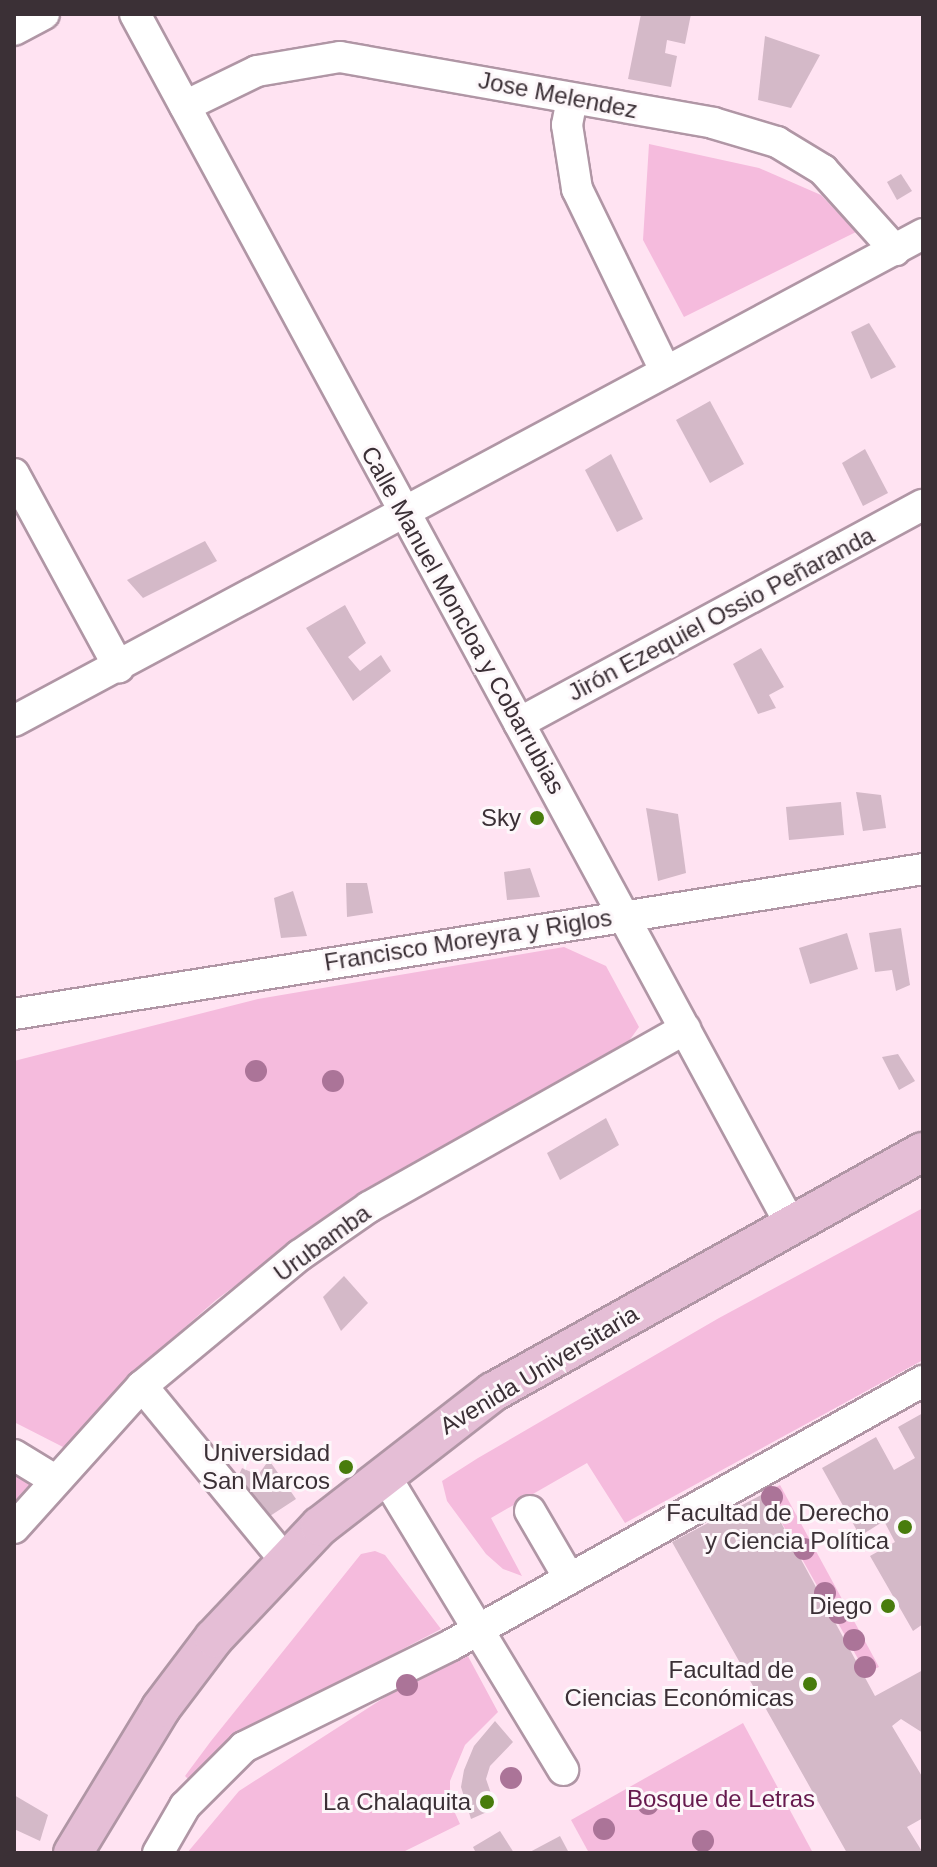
<!DOCTYPE html>
<meta charset="utf-8">
<style>
body{margin:0}
#map{position:relative;width:937px;height:1867px;overflow:hidden;background:#ffe3f2;font-family:Helvetica,sans-serif}
div>[style]{position:absolute}
.green>*{inset:0;background:#f5bbdd}
.building>*{inset:0;background:#d4b9c8}
.roads{filter:drop-shadow(2px 0 #b096a5) drop-shadow(-2px 0 #b096a5) drop-shadow(0 2px #b096a5) drop-shadow(0 -2px #b096a5)}
.minor>*{height:30px;margin:-15px;padding:0 15px;transform-origin:15px;border-radius:15px;background:#fff}
.major>*{height:38px;margin:-19px;padding:0 19px;transform-origin:19px;border-radius:19px;background:#e5bed6}
.trees>*{width:22px;height:22px;margin:-11px;border-radius:50%;background:#ab7498}
.dots>*{width:22px;height:22px;translate:-50% -50%;box-sizing:border-box;border:4px solid #fdf7fa;border-radius:50%}
span{translate:-50% -50%;white-space:nowrap;text-align:center;line-height:1.15;-webkit-text-stroke:6px #fdf7fa;paint-order:stroke}
.street-label{font-size:24px;color:#3b3036}
.poi-label{font-size:24px;color:#3b3036}
.right{translate:-100% -50%;text-align:right}
.park-label{font-size:24px;color:#661a4e}
.frame{position:absolute;inset:0;border:16px solid #3b3036;pointer-events:none}
</style>
<div id="map">
<div class="green">
<div style="clip-path:polygon(649px 144px,759px 168px,821px 195px,856px 232px,684px 317px,643px 240px)"></div>
<div style="clip-path:polygon(564px 947px,606px 966px,639px 1027px,626px 1045px,363px 1191px,216px 1300px,151px 1357px,65px 1448px,14px 1422px,14px 1061px,258px 999px)"></div>
<div style="clip-path:polygon(923px 1208px,923px 1360px,625px 1523px,587px 1463px,491px 1518px,522px 1576px,503px 1569px,486px 1554px,447px 1501px,442px 1481px,478px 1458px,719px 1318px)"></div>
<div style="clip-path:polygon(14px 1471px,35px 1480px,14px 1505px)"></div>
<div style="clip-path:polygon(780px 1485px,879px 1667px,866px 1673px,765px 1493px)"></div>
<div style="clip-path:polygon(375px 1551px,385px 1555px,441px 1629px,288px 1709px,190px 1781px,185px 1776px,211px 1741px,361px 1554px)"></div>
<div style="clip-path:polygon(463px 1647px,498px 1712px,465px 1745px,450px 1781px,450px 1802px,460px 1824px,401px 1853px,187px 1853px,239px 1791px)"></div>
<div style="clip-path:polygon(743px 1723px,813px 1853px,589px 1853px,571px 1820px)"></div>
</div>
<div class="building">
<div style="clip-path:polygon(641px 14px,691px 14px,685px 44px,667px 40px,665px 53px,677px 56px,671px 87px,628px 79px)"></div>
<div style="clip-path:polygon(765px 36px,820px 55px,791px 108px,758px 100px)"></div>
<div style="clip-path:polygon(901px 174px,912px 191px,897px 200px,887px 182px)"></div>
<div style="clip-path:polygon(869px 323px,896px 367px,871px 379px,851px 332px)"></div>
<div style="clip-path:polygon(710px 401px,744px 464px,710px 483px,676px 420px)"></div>
<div style="clip-path:polygon(865px 449px,888px 493px,863px 506px,842px 463px)"></div>
<div style="clip-path:polygon(611px 454px,643px 519px,617px 532px,585px 470px)"></div>
<div style="clip-path:polygon(205px 541px,217px 561px,143px 598px,127px 580px)"></div>
<div style="clip-path:polygon(345px 605px,366px 643px,348px 657px,360px 671px,381px 655px,391px 671px,353px 701px,306px 628px)"></div>
<div style="clip-path:polygon(761px 648px,784px 687px,769px 695px,776px 708px,758px 714px,733px 664px)"></div>
<div style="clip-path:polygon(856px 792px,881px 795px,886px 828px,863px 831px)"></div>
<div style="clip-path:polygon(841px 802px,844px 835px,789px 840px,786px 807px)"></div>
<div style="clip-path:polygon(646px 808px,678px 814px,686px 873px,658px 881px)"></div>
<div style="clip-path:polygon(530px 868px,540px 897px,507px 900px,504px 872px)"></div>
<div style="clip-path:polygon(346px 883px,367px 883px,373px 913px,347px 917px)"></div>
<div style="clip-path:polygon(293px 891px,307px 936px,281px 938px,274px 898px)"></div>
<div style="clip-path:polygon(901px 928px,910px 985px,896px 991px,892px 970px,875px 972px,869px 933px)"></div>
<div style="clip-path:polygon(847px 933px,858px 969px,810px 984px,799px 948px)"></div>
<div style="clip-path:polygon(898px 1054px,915px 1081px,899px 1090px,882px 1057px)"></div>
<div style="clip-path:polygon(606px 1118px,619px 1145px,560px 1180px,547px 1153px)"></div>
<div style="clip-path:polygon(344px 1276px,368px 1303px,341px 1331px,323px 1297px)"></div>
<div style="clip-path:polygon(923px 1413px,923px 1624px,913px 1631px,870px 1556px,895px 1542px,884px 1521px,860px 1536px,822px 1468px,876px 1437px,894px 1470px,915px 1458px,898px 1427px)"></div>
<div style="clip-path:polygon(269px 1460px,296px 1499px,270px 1516px,235px 1484px,242px 1468px,258px 1475px)"></div>
<div style="clip-path:polygon(765px 1493px,875px 1696px,923px 1670px,923px 1733px,901px 1719px,892px 1726px,923px 1778px,923px 1818px,907px 1827px,923px 1853px,847px 1853px,672px 1542px)"></div>
<div style="clip-path:polygon(495px 1721px,513px 1742px,490px 1766px,486px 1779px,496px 1808px,471px 1819px,461px 1787px,464px 1770px,474px 1746px)"></div>
<div style="clip-path:polygon(14px 1795px,48px 1815px,40px 1841px,14px 1829px)"></div>
<div style="clip-path:polygon(500px 1831px,514px 1853px,476px 1853px,473px 1847px)"></div>
<div style="clip-path:polygon(560px 1836px,569px 1853px,528px 1853px)"></div>
</div>
<div class="roads">
<div class="minor">
<div style="left:135px;top:14px;width:1377px;rotate:61.56deg"></div>
<div style="left:14px;top:30px;width:34px;rotate:-28deg"></div>
<div style="left:572px;top:99px;width:26px;rotate:101deg"></div>
<div style="left:567px;top:125px;width:65px;rotate:81.1deg"></div>
<div style="left:577px;top:189px;width:203px;rotate:64.1deg"></div>
<div style="left:185px;top:106px;width:80px;rotate:-25.9deg"></div>
<div style="left:257px;top:71px;width:84px;rotate:-9.6deg"></div>
<div style="left:340px;top:57px;width:379px;rotate:10deg"></div>
<div style="left:713px;top:123px;width:67px;rotate:16.5deg"></div>
<div style="left:777px;top:142px;width:54px;rotate:31.3deg"></div>
<div style="left:823px;top:170px;width:108px;rotate:48deg"></div>
<div style="left:14px;top:474px;width:220px;rotate:61.5deg"></div>
<div style="left:14px;top:721px;width:1031px;rotate:-28.18deg"></div>
<div style="left:519px;top:723px;width:459px;rotate:-28.4deg"></div>
<div style="left:14px;top:1014px;width:920px;rotate:-9.06deg"></div>
<div style="left:142px;top:1386px;width:227px;rotate:50.6deg"></div>
<div style="left:14px;top:1455px;width:48px;rotate:31.4deg"></div>
<div style="left:384px;top:1474px;width:346px;rotate:58.8deg"></div>
<div style="left:530px;top:1511px;width:78px;rotate:59.8deg"></div>
<div style="left:14px;top:1528px;width:191px;rotate:-48deg"></div>
<div style="left:142px;top:1386px;width:205px;rotate:-39.7deg"></div>
<div style="left:300px;top:1255px;width:84px;rotate:-34.8deg"></div>
<div style="left:369px;top:1207px;width:363px;rotate:-29.4deg"></div>
<div style="left:158px;top:1853px;width:54px;rotate:-60.1deg"></div>
<div style="left:185px;top:1806px;width:83px;rotate:-45deg"></div>
<div style="left:244px;top:1747px;width:231px;rotate:-26.2deg"></div>
<div style="left:451px;top:1645px;width:541px;rotate:-29.22deg"></div>
</div>
<div class="major">
<div style="left:73px;top:1853px;width:170px;rotate:-58.7deg"></div>
<div style="left:161px;top:1708px;width:88px;rotate:-52.9deg"></div>
<div style="left:214px;top:1638px;width:154px;rotate:-46.6deg"></div>
<div style="left:320px;top:1526px;width:219px;rotate:-37.8deg"></div>
<div style="left:493px;top:1392px;width:492px;rotate:-29.2deg"></div>
</div>
</div>
<div class="trees">
<div style="left:256px;top:1071px"></div>
<div style="left:333px;top:1081px"></div>
<div style="left:772px;top:1497px"></div>
<div style="left:804px;top:1549px"></div>
<div style="left:825px;top:1593px"></div>
<div style="left:839px;top:1613px"></div>
<div style="left:854px;top:1640px"></div>
<div style="left:865px;top:1667px"></div>
<div style="left:407px;top:1685px"></div>
<div style="left:511px;top:1778px"></div>
<div style="left:648px;top:1804px"></div>
<div style="left:604px;top:1829px"></div>
<div style="left:703px;top:1841px"></div>
</div>
<div class="dots">
<div style="left:537px;top:818px;background:#487c0c"></div>
<div style="left:346px;top:1467px;background:#487c0c"></div>
<div style="left:905px;top:1527px;background:#487c0c"></div>
<div style="left:888px;top:1606px;background:#487c0c"></div>
<div style="left:810px;top:1684px;background:#487c0c"></div>
<div style="left:487px;top:1802px;background:#487c0c"></div>
</div>
<div class="street-label">
<span style="left:558px;top:95px;rotate:11deg">Jose Melendez</span>
<span style="left:721px;top:614px;rotate:-28deg">Jirón Ezequiel Ossio Peñaranda</span>
<span style="left:463px;top:620px;rotate:61deg">Calle Manuel Moncloa y Cobarrubias</span>
<span style="left:468px;top:940px;rotate:-9deg">Francisco Moreyra y Riglos</span>
<span style="left:322px;top:1243px;rotate:-36deg">Urubamba</span>
<span style="left:539px;top:1370px;rotate:-31deg">Avenida Universitaria</span>
</div>
<div class="poi-label">
<span class="right" style="left:521px;top:818px">Sky</span>
<span class="right" style="left:330px;top:1467px">Universidad<br>San Marcos</span>
<span class="right" style="left:889px;top:1527px">Facultad de Derecho<br>y Ciencia Política</span>
<span class="right" style="left:872px;top:1606px">Diego</span>
<span class="right" style="left:794px;top:1684px">Facultad de<br>Ciencias Económicas</span>
<span class="right" style="left:471px;top:1802px">La Chalaquita</span>
</div>
<div class="park-label">
<span style="left:721px;top:1799px">Bosque de Letras</span>
</div>
<div class="frame"></div>
</div>
